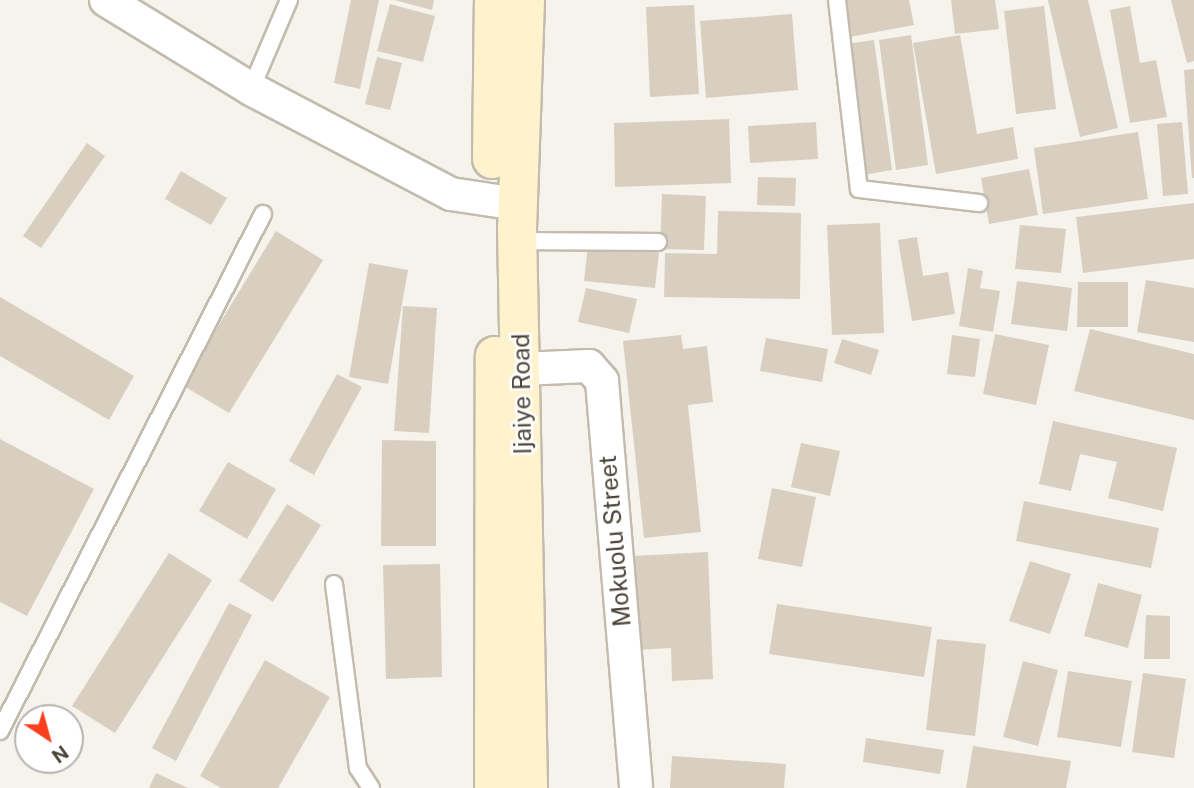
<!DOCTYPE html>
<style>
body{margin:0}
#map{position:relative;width:1194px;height:788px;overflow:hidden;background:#f6f3ec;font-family:"Public Sans",sans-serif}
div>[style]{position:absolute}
.building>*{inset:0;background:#d8cfc1}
.roads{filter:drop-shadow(2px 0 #c2bbae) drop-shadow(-2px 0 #c2bbae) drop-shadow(0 2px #c2bbae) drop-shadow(0 -2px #c2bbae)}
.lane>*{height:16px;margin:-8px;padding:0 8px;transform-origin:8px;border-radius:8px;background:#fff}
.street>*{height:32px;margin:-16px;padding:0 16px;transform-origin:16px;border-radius:16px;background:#fff}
.secondary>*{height:38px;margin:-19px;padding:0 19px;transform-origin:19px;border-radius:19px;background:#fff3cd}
span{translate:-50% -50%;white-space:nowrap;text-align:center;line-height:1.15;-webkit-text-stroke:5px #fff;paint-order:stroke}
.street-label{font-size:24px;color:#4b4439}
.north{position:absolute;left:14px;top:704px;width:70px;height:70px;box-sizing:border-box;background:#fff;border:2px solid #b7b4b0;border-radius:50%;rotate:144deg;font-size:19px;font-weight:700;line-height:28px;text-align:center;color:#4b4439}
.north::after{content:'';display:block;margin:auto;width:24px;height:32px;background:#fc3f1d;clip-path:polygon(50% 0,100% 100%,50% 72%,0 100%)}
</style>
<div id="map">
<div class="building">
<div style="clip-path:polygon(351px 0,379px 0,360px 89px,334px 83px)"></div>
<div style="clip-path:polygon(394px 0,434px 0,432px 10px)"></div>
<div style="clip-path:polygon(843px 0,909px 0,914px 25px,850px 37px)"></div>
<div style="clip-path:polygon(951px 0,995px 0,999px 29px,955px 34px)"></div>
<div style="clip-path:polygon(1048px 0,1088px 0,1118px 128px,1080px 137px)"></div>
<div style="clip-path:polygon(1171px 0,1194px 0,1194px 61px,1187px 63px)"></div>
<div style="clip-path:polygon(390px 4px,435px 16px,423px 62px,377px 51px)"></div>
<div style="clip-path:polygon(694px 5px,699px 94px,650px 97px,646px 7px)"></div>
<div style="clip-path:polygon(1044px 6px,1056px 109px,1016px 114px,1004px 11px)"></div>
<div style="clip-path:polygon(1130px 6px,1140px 63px,1156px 60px,1167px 117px,1130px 123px,1110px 10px)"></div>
<div style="clip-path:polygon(792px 14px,798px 90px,706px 98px,700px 21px)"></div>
<div style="clip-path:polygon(911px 35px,928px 165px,896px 170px,879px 40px)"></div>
<div style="clip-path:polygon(960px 35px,977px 134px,1013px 127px,1018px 159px,936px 174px,913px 43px)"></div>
<div style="clip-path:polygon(874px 40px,892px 170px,863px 175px,845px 44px)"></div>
<div style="clip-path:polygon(377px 57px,402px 63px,390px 110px,365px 104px)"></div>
<div style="clip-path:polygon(1194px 69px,1194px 178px,1192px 178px,1184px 70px)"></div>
<div style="clip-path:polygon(729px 119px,731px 183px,615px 187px,614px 123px)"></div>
<div style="clip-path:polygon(816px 122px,818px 159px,750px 163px,748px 126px)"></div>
<div style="clip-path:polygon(1182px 122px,1188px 194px,1163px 196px,1157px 124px)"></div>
<div style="clip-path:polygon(1138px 132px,1148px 199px,1043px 214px,1034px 148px)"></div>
<div style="clip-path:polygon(87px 143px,105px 156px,41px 248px,23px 236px)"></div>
<div style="clip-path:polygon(1029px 169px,1038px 215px,989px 224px,981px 178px)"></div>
<div style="clip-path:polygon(181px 171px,227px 198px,211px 225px,165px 199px)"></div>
<div style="clip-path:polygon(758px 177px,796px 178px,795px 206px,757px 205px)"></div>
<div style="clip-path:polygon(662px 194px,706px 196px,704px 250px,660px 249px)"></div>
<div style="clip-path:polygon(1194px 203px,1194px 259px,1083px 273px,1076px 217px)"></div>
<div style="clip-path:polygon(718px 211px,801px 213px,800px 299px,664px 297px,665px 253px,717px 254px)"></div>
<div style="clip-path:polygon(880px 223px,884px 333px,832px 335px,827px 225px)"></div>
<div style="clip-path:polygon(1020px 225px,1066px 229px,1061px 273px,1015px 269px)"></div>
<div style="clip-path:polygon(276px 231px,323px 260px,229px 413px,182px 385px)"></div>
<div style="clip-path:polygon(917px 237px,923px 276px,948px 272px,955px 314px,912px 321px,898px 240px)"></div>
<div style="clip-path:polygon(588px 245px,659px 252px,655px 288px,584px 281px)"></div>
<div style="clip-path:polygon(369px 263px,408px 270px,388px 384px,349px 377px)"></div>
<div style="clip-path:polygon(968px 268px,983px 271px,980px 288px,1000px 291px,993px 332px,959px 326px)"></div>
<div style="clip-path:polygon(1146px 280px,1194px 288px,1194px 342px,1137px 332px)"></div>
<div style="clip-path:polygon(1017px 281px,1072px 288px,1067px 331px,1011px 324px)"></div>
<div style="clip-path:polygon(1078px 282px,1128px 282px,1128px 327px,1077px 327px)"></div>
<div style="clip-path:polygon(586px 288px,637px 299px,629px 333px,578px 322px)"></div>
<div style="clip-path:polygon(0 297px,134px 376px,109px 420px,0 356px)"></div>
<div style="clip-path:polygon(403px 306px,437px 308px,429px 433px,394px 431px)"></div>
<div style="clip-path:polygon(1090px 329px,1194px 354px,1194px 420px,1074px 391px)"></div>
<div style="clip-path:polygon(995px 334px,1049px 345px,1036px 405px,983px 394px)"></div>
<div style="clip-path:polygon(681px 335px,683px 349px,707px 346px,713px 402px,688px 405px,701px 532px,644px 538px,623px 341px)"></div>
<div style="clip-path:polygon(952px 335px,980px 339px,975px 377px,947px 374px)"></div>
<div style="clip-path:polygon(766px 338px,828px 349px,822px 382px,760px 371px)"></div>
<div style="clip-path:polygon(842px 339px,879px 350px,871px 375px,834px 363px)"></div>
<div style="clip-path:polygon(337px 374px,362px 387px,314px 475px,289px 461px)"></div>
<div style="clip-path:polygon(1053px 421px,1177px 448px,1163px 511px,1108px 498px,1117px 462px,1080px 454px,1071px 491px,1039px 484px)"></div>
<div style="clip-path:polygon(0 439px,94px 489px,27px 616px,0 602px)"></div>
<div style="clip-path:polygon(382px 440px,436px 441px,436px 546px,381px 546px)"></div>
<div style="clip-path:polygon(801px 443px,840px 451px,830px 496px,791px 487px)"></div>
<div style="clip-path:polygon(228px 462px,276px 489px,247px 539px,199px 511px)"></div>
<div style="clip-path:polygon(772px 488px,816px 497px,802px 567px,758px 559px)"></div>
<div style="clip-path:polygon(1024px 501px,1159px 528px,1151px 568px,1016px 541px)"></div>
<div style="clip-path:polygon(287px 504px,321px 525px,273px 602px,239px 581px)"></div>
<div style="clip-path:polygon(708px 552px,713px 679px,672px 681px,671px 648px,636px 650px,633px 556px)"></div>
<div style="clip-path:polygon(169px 553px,212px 580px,115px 733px,72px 706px)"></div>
<div style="clip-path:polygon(1030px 561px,1071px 574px,1050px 634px,1009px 621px)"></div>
<div style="clip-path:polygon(440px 564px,442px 677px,386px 679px,383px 565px)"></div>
<div style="clip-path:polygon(1098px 583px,1142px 595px,1128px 648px,1084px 636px)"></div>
<div style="clip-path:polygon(229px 603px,252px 615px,176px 761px,152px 748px)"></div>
<div style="clip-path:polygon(777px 604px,932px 627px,924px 677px,769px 654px)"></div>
<div style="clip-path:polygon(1146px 615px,1170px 616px,1170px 659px,1144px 659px)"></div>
<div style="clip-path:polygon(937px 639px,986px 644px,975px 736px,926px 730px)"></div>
<div style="clip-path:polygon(265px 660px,330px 697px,278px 788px,221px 788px,200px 776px)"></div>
<div style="clip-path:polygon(1023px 661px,1058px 670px,1038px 746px,1003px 737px)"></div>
<div style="clip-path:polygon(1068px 671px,1132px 681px,1121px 747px,1057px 737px)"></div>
<div style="clip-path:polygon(1143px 673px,1186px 679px,1174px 758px,1132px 752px)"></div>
<div style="clip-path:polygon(866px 738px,944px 750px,940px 774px,863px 762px)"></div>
<div style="clip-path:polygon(973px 746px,1071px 761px,1066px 788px,966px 788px)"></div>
<div style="clip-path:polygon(672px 756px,786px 764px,784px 788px,670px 788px)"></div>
<div style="clip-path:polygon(156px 773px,188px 788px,149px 788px)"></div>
</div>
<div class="roads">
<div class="lane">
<div style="left:837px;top:0;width:190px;rotate:83.4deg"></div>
<div style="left:859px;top:189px;width:121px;rotate:6.7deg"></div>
<div style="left:251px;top:89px;width:97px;rotate:-66.9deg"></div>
<div style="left:519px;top:241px;width:139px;rotate:0.4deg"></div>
<div style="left:334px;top:584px;width:186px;rotate:82.6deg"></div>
<div style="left:358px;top:768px;width:24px;rotate:57deg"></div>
<div style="left:0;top:731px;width:580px;rotate:-63.04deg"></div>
</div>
<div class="street">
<div style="left:106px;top:0;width:170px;rotate:31.5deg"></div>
<div style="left:251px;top:89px;width:226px;rotate:27.7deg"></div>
<div style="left:451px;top:194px;width:67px;rotate:8.6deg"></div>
<div style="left:521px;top:369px;width:68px;rotate:-2.5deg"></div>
<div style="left:589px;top:366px;width:20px;rotate:49deg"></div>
<div style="left:602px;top:381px;width:408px;rotate:85.2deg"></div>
</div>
<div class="secondary">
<div style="left:525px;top:0;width:229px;rotate:92deg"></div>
<div style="left:517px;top:229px;width:559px;rotate:88.87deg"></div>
<div style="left:492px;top:159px;width:159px;rotate:-89.3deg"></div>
<div style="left:494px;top:788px;width:432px;rotate:-89.9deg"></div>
</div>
</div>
<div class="street-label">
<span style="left:522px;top:394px;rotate:-91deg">Ijaiye Road</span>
<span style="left:615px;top:541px;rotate:-95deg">Mokuolu Street</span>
</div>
<div class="north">N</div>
</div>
